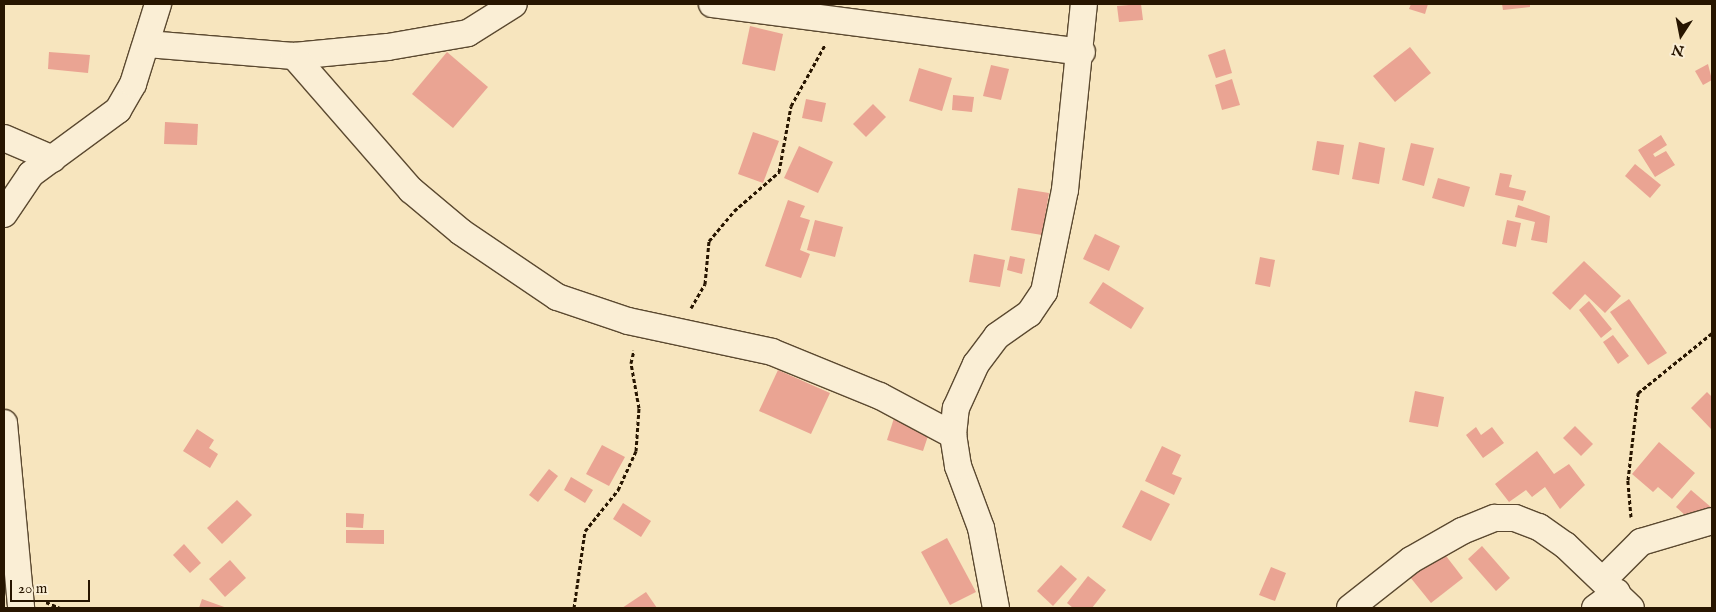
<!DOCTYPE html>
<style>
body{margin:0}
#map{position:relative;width:1716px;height:612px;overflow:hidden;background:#f7e5be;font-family:"IM FELL English",serif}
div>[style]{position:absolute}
.building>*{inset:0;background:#eaa493}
.path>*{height:3px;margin-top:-1.5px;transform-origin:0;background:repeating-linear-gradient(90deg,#271500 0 4px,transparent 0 6.5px)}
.roads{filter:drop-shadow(1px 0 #5b4930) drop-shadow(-1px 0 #5b4930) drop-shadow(0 1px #5b4930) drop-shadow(0 -1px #5b4930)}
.minor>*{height:26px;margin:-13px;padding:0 13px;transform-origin:13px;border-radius:13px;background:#faeed5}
span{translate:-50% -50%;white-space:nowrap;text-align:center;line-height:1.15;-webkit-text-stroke:4px #faeed5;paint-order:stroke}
.frame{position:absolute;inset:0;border:5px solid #271500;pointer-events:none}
.north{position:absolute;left:1656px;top:10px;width:50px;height:50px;-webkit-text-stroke:4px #faeed5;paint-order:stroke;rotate:191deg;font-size:14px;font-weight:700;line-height:20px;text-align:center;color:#271500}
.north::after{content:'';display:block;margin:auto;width:18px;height:22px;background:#271500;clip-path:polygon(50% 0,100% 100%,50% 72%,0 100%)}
.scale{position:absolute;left:10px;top:580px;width:80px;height:22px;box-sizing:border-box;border:2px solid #271500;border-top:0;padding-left:6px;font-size:15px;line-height:18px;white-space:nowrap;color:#271500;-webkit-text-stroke:4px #faeed5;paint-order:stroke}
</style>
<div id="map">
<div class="building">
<div style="clip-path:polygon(1141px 4px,1143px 20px,1119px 22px,1117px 6px)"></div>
<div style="clip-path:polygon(1411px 4px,1428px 4px,1425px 14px,1409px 9px)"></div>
<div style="clip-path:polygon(1502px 4px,1530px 4px,1530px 7px,1503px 10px)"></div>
<div style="clip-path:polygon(750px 26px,783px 34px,775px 71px,742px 64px)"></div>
<div style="clip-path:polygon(1410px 47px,1431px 73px,1395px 102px,1373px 76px)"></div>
<div style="clip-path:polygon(1225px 49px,1232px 73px,1216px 78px,1208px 55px)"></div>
<div style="clip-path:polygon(49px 52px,90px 55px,88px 73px,48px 69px)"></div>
<div style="clip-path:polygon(447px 52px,488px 87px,453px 128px,412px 94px)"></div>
<div style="clip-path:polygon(1708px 64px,1712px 80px,1703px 85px,1695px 71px)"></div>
<div style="clip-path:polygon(991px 65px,1009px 69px,1001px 100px,983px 96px)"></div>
<div style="clip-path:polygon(919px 68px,952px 78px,942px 111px,909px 101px)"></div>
<div style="clip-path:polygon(1232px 79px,1240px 105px,1222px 110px,1215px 85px)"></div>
<div style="clip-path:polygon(953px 95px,974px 97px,972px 112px,952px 110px)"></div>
<div style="clip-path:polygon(806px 99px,826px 103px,822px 122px,802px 118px)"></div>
<div style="clip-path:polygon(873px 104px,886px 117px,866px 137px,853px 124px)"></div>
<div style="clip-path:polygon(165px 122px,198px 124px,197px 145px,164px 144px)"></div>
<div style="clip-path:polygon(753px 132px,779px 141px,763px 183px,738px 174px)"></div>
<div style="clip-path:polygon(1661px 135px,1667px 145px,1653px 154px,1655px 157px,1666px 151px,1675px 165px,1655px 177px,1638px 150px)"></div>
<div style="clip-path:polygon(1317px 141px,1344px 145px,1339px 175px,1312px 170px)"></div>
<div style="clip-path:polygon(1359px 142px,1385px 148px,1379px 184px,1352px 179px)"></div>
<div style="clip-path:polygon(1411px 143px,1434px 148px,1424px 186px,1402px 180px)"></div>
<div style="clip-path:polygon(799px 146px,833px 162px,818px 193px,784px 178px)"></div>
<div style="clip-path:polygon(1635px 164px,1661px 185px,1650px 198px,1625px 176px)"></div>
<div style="clip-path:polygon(1500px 173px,1512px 175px,1509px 187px,1526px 191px,1523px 201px,1495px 195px)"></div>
<div style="clip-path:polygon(1438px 178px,1470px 187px,1464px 207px,1432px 198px)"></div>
<div style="clip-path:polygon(1018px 188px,1049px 193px,1042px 235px,1011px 230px)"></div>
<div style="clip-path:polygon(788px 200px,805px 206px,800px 217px,810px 220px,800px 250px,810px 254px,801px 278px,765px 266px)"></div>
<div style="clip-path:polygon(1518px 205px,1550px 216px,1547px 243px,1531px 240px,1535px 222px,1515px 217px)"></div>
<div style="clip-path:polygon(815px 220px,843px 227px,835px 257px,807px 250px)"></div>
<div style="clip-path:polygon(1507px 220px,1521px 223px,1516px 247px,1502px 244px)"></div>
<div style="clip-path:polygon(1095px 234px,1120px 246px,1109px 271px,1083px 259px)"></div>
<div style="clip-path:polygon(974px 254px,1005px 260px,1000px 287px,969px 282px)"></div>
<div style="clip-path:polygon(1010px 256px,1025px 259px,1022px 274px,1007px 270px)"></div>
<div style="clip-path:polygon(1260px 257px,1275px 260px,1270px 287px,1255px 284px)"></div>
<div style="clip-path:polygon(1584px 261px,1621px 296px,1605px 313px,1585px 294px,1570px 310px,1552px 293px)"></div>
<div style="clip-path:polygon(1103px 282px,1144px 308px,1131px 329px,1089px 303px)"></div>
<div style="clip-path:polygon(1629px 299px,1667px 353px,1648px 365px,1610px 312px)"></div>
<div style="clip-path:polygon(1589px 301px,1612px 329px,1601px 338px,1579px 310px)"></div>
<div style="clip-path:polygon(1613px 335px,1629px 356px,1618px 364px,1603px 342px)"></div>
<div style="clip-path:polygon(778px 370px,830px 393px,811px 434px,759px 411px)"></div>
<div style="clip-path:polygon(1415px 391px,1444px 397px,1438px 427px,1409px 422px)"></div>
<div style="clip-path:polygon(1707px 392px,1712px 397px,1711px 429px,1691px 408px)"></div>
<div style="clip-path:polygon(895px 415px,931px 427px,923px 451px,887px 440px)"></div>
<div style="clip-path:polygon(1575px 426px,1593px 444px,1581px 456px,1563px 438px)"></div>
<div style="clip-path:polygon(1476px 427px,1481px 435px,1492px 427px,1504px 443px,1483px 458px,1466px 435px)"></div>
<div style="clip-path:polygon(197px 429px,214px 440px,209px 448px,218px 454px,210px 468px,183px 451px)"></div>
<div style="clip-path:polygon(1659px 442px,1695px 473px,1672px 499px,1658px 487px,1653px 492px,1632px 474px)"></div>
<div style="clip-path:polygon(602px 445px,625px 457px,609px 486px,586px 474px)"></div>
<div style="clip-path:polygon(1162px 446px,1181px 455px,1172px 474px,1182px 478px,1174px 495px,1145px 481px)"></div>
<div style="clip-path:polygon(1537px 451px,1554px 474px,1569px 464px,1585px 485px,1560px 509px,1545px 487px,1532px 497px,1526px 490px,1509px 502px,1495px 484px)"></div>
<div style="clip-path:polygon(549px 469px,558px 476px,538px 502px,529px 495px)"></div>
<div style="clip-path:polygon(571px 477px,593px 490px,585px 503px,564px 490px)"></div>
<div style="clip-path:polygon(1141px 490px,1170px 504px,1151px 541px,1122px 527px)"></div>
<div style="clip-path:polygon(1691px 490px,1712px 508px,1696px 525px,1676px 507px)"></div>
<div style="clip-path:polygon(237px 500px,252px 515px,222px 544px,207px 528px)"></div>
<div style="clip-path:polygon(623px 503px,651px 521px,641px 537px,613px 519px)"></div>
<div style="clip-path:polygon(346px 513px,364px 514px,363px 528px,346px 527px)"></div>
<div style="clip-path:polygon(346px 530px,384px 530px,384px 544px,346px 543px)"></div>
<div style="clip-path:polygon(947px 538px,976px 592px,950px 605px,921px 552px)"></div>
<div style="clip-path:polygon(184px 544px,201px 563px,190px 573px,173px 555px)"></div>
<div style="clip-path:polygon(1482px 546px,1510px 578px,1496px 591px,1468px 559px)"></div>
<div style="clip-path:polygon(1443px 552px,1463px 578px,1431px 603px,1410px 577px)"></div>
<div style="clip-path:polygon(230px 560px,246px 578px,225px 597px,209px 579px)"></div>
<div style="clip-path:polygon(1061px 565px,1077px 579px,1053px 606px,1037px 591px)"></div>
<div style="clip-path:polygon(1271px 567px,1286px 573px,1275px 601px,1259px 595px)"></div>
<div style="clip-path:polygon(1088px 576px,1106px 590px,1092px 608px,1073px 608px,1067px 603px)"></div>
<div style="clip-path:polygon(646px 592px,657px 608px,622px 608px)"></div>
<div style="clip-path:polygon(202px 599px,227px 608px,199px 608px)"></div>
</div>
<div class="path">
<div style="left:691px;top:308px;width:28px;rotate:-60deg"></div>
<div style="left:705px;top:284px;width:43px;rotate:-84.7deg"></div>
<div style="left:709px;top:241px;width:39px;rotate:-50deg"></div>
<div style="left:734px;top:211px;width:60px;rotate:-40.9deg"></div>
<div style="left:779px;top:172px;width:67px;rotate:-79.7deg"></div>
<div style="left:791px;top:106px;width:70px;rotate:-60.9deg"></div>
<div style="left:1631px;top:517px;width:37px;rotate:-95deg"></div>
<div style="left:1628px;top:480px;width:88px;rotate:-83.4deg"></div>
<div style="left:1638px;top:393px;width:95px;rotate:-39deg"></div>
<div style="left:46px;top:602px;width:15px;rotate:23deg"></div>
<div style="left:574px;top:608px;width:78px;rotate:-81.9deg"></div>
<div style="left:585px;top:531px;width:53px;rotate:-51.2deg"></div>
<div style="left:618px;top:490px;width:43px;rotate:-65.2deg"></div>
<div style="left:636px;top:451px;width:43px;rotate:-86deg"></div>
<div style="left:639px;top:408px;width:46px;rotate:-100.1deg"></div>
<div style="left:631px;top:363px;width:13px;rotate:-77deg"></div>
</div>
<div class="roads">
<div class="minor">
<div style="left:712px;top:4px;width:373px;rotate:7.4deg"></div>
<div style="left:147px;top:44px;width:147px;rotate:4.7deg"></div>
<div style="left:294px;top:56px;width:94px;rotate:-5.5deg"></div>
<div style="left:388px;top:47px;width:81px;rotate:-9.9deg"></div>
<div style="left:468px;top:33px;width:54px;rotate:-32.2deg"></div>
<div style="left:294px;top:56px;width:178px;rotate:48.9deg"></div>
<div style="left:411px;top:190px;width:65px;rotate:40deg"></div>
<div style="left:461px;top:232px;width:116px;rotate:34.1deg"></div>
<div style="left:557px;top:297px;width:75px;rotate:18.7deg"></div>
<div style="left:628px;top:321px;width:147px;rotate:12.1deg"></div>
<div style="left:772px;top:352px;width:117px;rotate:22.2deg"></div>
<div style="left:880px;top:396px;width:83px;rotate:28.1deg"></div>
<div style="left:4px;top:138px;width:53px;rotate:23.2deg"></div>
<div style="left:4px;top:214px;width:48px;rotate:-56deg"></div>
<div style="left:31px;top:174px;width:108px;rotate:-36.3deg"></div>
<div style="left:118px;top:110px;width:30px;rotate:-60deg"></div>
<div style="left:133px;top:84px;width:84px;rotate:-72.6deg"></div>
<div style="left:4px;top:423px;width:186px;rotate:84.7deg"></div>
<div style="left:1603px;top:580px;width:54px;rotate:-45deg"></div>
<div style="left:1641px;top:542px;width:74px;rotate:-16.5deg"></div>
<div style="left:996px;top:608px;width:81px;rotate:-100.6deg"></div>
<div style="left:981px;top:528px;width:66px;rotate:-110.4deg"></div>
<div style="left:958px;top:466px;width:31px;rotate:-99deg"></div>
<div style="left:953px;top:435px;width:27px;rotate:-84deg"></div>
<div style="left:956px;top:408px;width:48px;rotate:-65.6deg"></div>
<div style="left:976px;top:364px;width:35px;rotate:-53deg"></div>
<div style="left:997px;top:336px;width:39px;rotate:-35deg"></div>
<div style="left:1029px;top:314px;width:27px;rotate:-56deg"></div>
<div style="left:1044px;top:292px;width:104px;rotate:-78.4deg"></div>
<div style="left:1065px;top:190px;width:187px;rotate:-84.2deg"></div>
<div style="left:1350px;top:608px;width:78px;rotate:-38.2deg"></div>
<div style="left:1411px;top:560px;width:59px;rotate:-29.6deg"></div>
<div style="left:1462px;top:531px;width:35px;rotate:-22deg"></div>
<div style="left:1495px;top:518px;width:20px"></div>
<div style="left:1515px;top:518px;width:26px;rotate:21deg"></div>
<div style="left:1539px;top:527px;width:32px;rotate:35deg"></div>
<div style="left:1565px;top:545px;width:91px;rotate:43.7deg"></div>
<div style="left:1595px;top:608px;width:27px;rotate:-36deg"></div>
</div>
</div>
<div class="frame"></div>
<div class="north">N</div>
<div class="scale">20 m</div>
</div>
